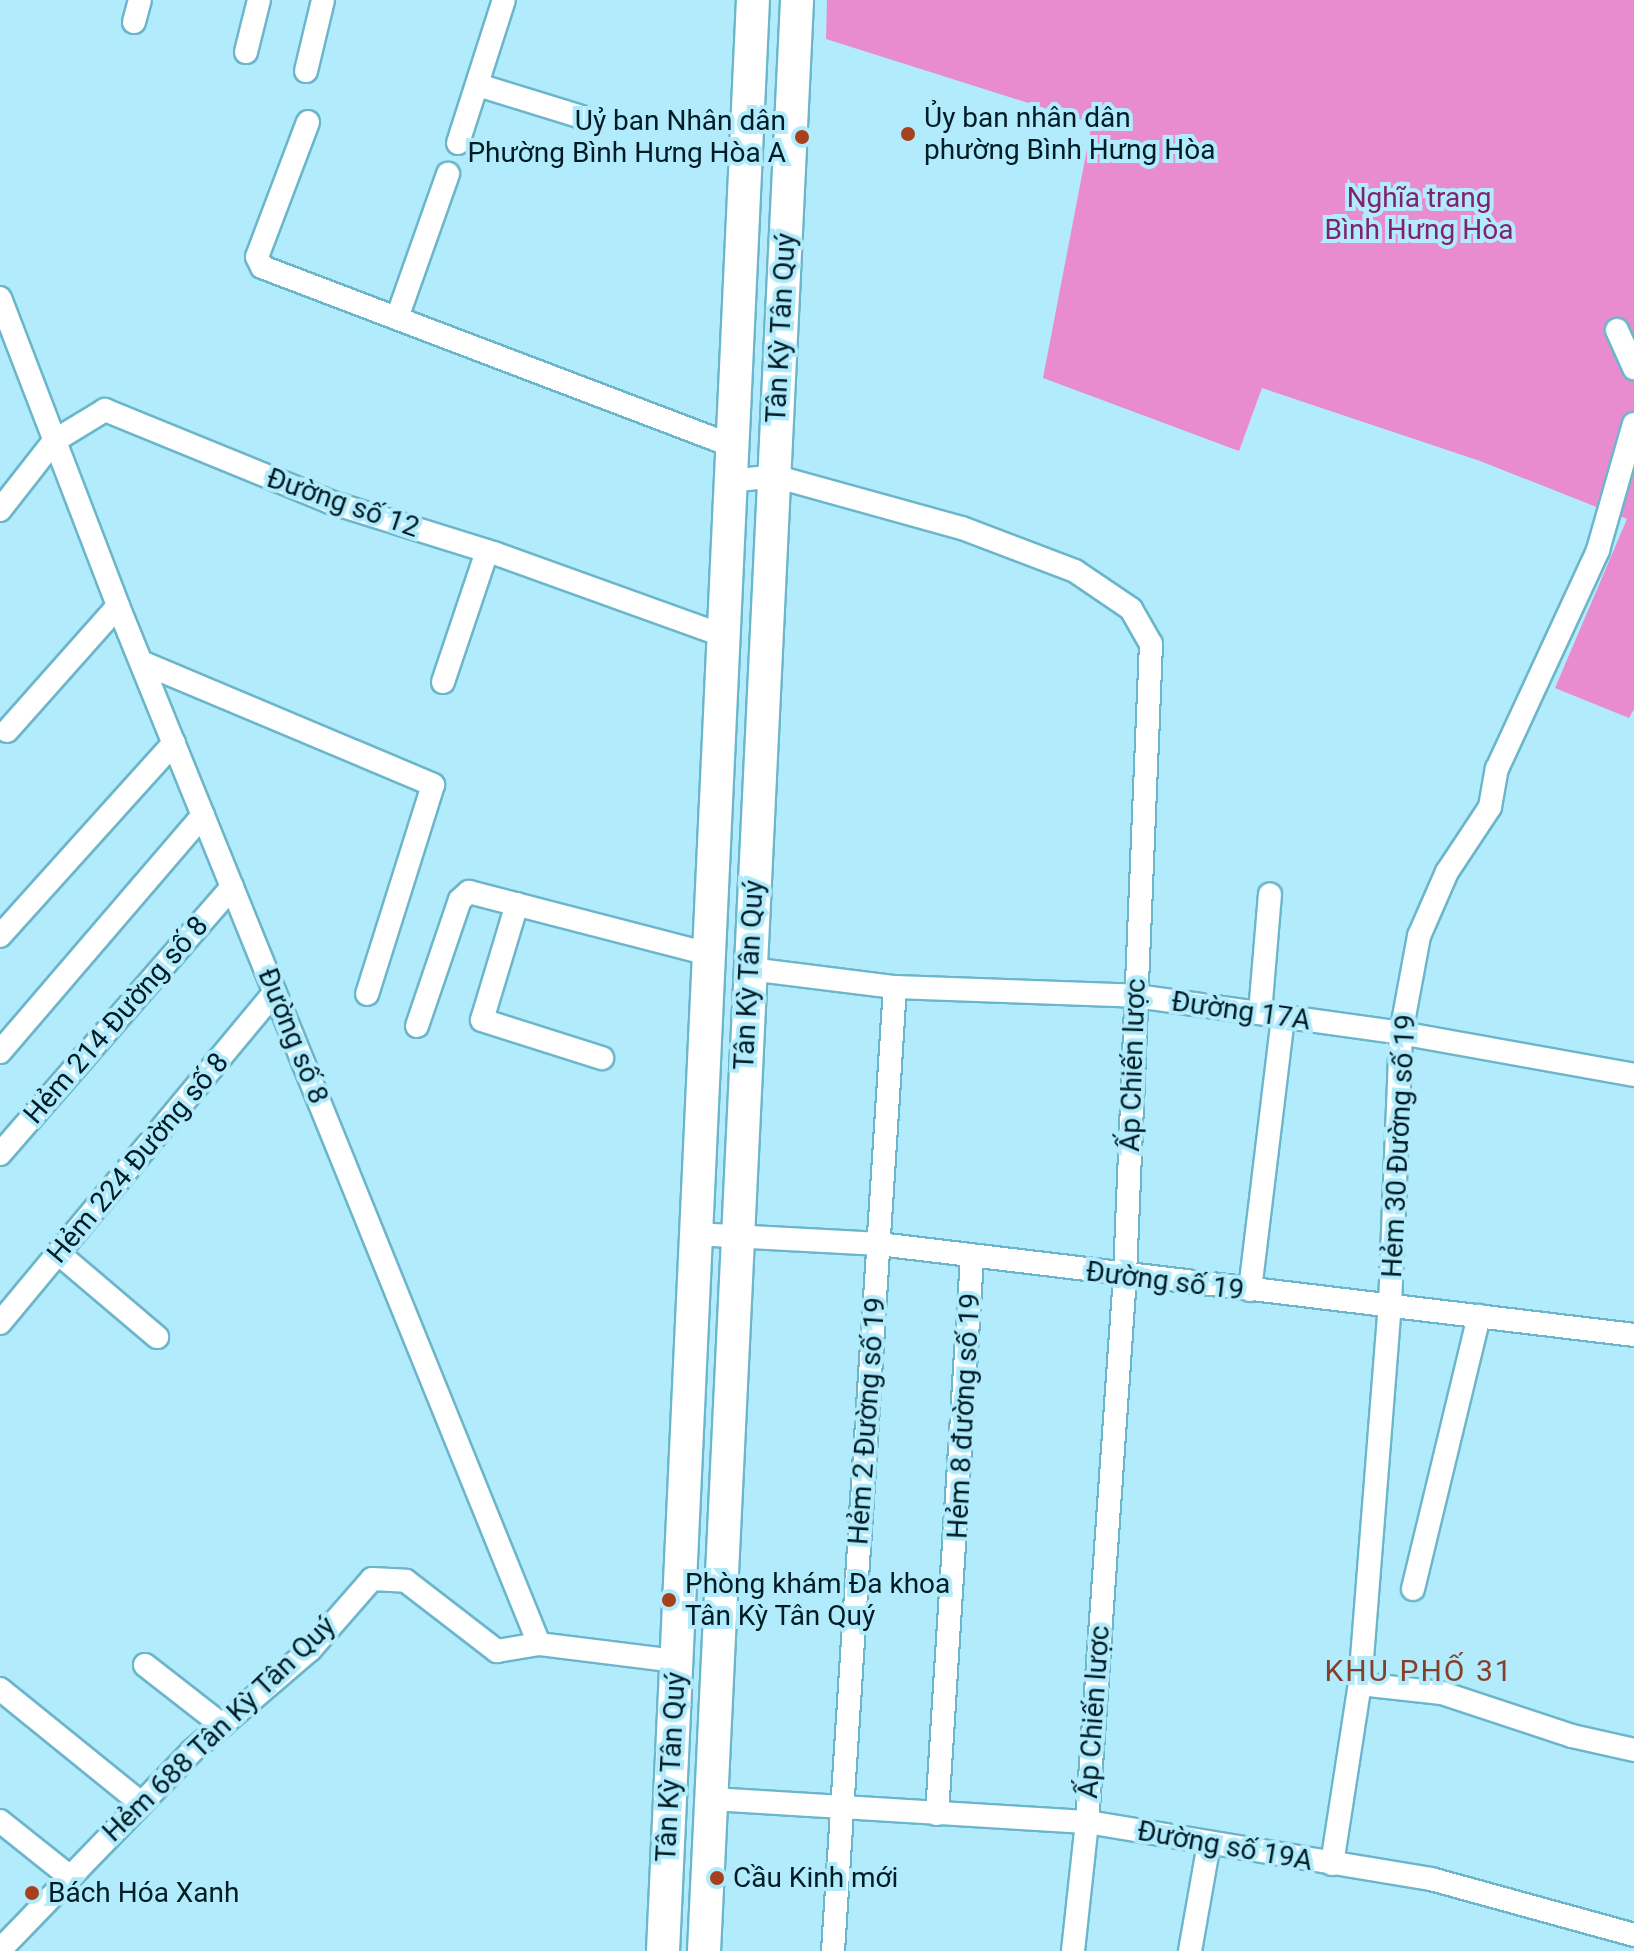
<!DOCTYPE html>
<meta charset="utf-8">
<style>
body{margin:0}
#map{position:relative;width:1634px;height:1951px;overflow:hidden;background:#b1ebfc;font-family:Roboto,sans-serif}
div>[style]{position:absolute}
.green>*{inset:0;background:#e98bcf}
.roads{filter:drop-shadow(2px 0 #6cb6cb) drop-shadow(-2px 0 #6cb6cb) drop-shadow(0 2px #6cb6cb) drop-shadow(0 -2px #6cb6cb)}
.street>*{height:22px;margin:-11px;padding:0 11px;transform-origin:11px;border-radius:11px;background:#fff}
.secondary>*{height:32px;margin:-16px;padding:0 16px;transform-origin:16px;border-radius:16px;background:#fff}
.dots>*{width:22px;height:22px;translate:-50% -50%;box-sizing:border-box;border:4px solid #b1ebfc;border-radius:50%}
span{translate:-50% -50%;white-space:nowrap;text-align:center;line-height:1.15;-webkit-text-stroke:8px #b1ebfc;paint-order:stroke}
.poi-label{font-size:28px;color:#001c24}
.left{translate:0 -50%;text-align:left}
.right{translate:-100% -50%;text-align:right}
.park-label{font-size:28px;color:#80226c}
.street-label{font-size:28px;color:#001c24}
.neighbourhood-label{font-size:30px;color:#85402b;letter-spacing:2px}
</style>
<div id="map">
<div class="green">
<div style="clip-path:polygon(827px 0,1634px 0,1634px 709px,1629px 718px,1555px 688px,1627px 519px,1480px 461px,1262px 388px,1239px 451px,1043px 378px,1092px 123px,826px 39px)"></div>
</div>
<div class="roads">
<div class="street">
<div style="left:134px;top:22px;width:23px;rotate:-75deg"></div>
<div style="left:246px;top:52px;width:54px;rotate:-76deg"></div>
<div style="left:306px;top:71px;width:73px;rotate:-76.5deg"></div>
<div style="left:478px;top:85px;width:106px;rotate:17.1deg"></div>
<div style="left:308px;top:122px;width:144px;rotate:110.7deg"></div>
<div style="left:257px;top:257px;width:11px;rotate:63deg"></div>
<div style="left:262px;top:267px;width:504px;rotate:20.81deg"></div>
<div style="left:458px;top:143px;width:150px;rotate:-72.2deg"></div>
<div style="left:0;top:298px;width:330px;rotate:69deg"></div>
<div style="left:118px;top:606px;width:1120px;rotate:67.92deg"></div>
<div style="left:539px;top:1644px;width:138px;rotate:7.1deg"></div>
<div style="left:397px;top:318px;width:153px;rotate:-70.5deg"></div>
<div style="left:1617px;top:330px;width:42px;rotate:65.9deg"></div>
<div style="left:731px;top:481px;width:43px;rotate:-6.6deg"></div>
<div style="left:774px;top:476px;width:195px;rotate:15.5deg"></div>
<div style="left:962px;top:528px;width:121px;rotate:20.8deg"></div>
<div style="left:1075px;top:571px;width:68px;rotate:34.2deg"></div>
<div style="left:1131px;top:609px;width:40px;rotate:60.3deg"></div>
<div style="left:1151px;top:644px;width:633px;rotate:92.36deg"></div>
<div style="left:1125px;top:1276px;width:547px;rotate:93.98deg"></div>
<div style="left:1087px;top:1822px;width:130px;rotate:96.2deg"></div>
<div style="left:0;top:510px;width:88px;rotate:-52deg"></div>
<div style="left:54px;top:441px;width:60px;rotate:-31.3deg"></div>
<div style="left:105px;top:410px;width:243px;rotate:22.2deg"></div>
<div style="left:330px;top:502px;width:172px;rotate:17.3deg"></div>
<div style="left:494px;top:553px;width:245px;rotate:19.8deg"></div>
<div style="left:141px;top:662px;width:317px;rotate:22.8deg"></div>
<div style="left:433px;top:785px;width:219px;rotate:107.5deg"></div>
<div style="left:443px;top:682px;width:138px;rotate:-71.4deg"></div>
<div style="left:7px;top:731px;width:167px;rotate:-48.4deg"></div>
<div style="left:517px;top:904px;width:121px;rotate:106.8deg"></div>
<div style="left:482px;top:1020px;width:126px;rotate:17.6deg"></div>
<div style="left:0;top:936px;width:260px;rotate:-48deg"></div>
<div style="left:750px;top:969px;width:146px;rotate:7.1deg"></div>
<div style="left:895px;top:987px;width:241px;rotate:2.1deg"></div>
<div style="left:1136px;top:996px;width:268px;rotate:7.9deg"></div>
<div style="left:1401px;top:1033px;width:237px;rotate:10.2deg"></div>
<div style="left:1260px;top:1013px;width:119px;rotate:-85.2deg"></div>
<div style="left:417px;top:1026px;width:133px;rotate:-71.2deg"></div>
<div style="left:460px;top:900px;width:12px;rotate:-42deg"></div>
<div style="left:469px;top:892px;width:248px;rotate:14.5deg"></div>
<div style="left:0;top:1052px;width:312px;rotate:-49.4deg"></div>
<div style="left:0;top:1154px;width:354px;rotate:-49deg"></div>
<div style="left:696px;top:1234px;width:183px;rotate:3.1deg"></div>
<div style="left:879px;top:1244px;width:760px;rotate:6.87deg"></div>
<div style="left:58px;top:1253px;width:130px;rotate:40.3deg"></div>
<div style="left:1250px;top:1290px;width:276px;rotate:-83.1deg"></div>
<div style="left:0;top:1323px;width:430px;rotate:-50.3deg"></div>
<div style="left:1413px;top:1589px;width:281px;rotate:-76.4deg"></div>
<div style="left:145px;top:1665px;width:98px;rotate:37.9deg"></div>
<div style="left:1360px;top:1684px;width:82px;rotate:6.3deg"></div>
<div style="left:1442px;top:1693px;width:137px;rotate:18.3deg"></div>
<div style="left:1572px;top:1736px;width:64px;rotate:12.7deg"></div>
<div style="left:0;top:1689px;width:181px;rotate:39deg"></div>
<div style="left:711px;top:1799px;width:377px;rotate:3.5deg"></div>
<div style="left:1087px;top:1822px;width:349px;rotate:9.4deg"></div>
<div style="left:1431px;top:1879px;width:211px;rotate:15.4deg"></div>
<div style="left:937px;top:1814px;width:558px;rotate:-86.4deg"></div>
<div style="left:0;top:1821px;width:88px;rotate:38.6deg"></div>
<div style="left:1332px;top:1864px;width:182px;rotate:-81.2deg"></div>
<div style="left:1360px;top:1684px;width:379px;rotate:-85.5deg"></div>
<div style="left:1390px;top:1306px;width:273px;rotate:-87.7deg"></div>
<div style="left:1401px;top:1033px;width:99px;rotate:-79.5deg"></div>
<div style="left:1419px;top:936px;width:70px;rotate:-66.4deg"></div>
<div style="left:1447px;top:872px;width:78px;rotate:-56.5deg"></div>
<div style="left:1490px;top:807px;width:39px;rotate:-80deg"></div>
<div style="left:1497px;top:769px;width:241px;rotate:-65.2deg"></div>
<div style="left:1598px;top:550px;width:131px;rotate:-74.1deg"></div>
<div style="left:0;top:1950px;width:277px;rotate:-46deg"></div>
<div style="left:192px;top:1751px;width:155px;rotate:-40.6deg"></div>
<div style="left:310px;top:1650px;width:94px;rotate:-48.9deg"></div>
<div style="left:372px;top:1579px;width:34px;rotate:3deg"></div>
<div style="left:406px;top:1581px;width:115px;rotate:37.6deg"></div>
<div style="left:497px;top:1651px;width:43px;rotate:-9.5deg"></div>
<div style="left:833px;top:1951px;width:966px;rotate:-86.32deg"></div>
<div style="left:1190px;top:1951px;width:110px;rotate:-80deg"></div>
</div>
<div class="secondary">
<div style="left:663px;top:1951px;width:1953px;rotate:-87.36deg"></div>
<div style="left:704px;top:1951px;width:1953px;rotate:-87.27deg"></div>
</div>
</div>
<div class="dots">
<div style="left:908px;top:134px;background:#a7401d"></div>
<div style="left:802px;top:137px;background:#a7401d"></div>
<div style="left:669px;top:1600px;background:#a7401d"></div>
<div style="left:717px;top:1878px;background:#a7401d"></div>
<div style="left:32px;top:1893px;background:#a7401d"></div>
</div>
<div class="poi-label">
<span class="left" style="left:924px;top:134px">Ủy ban nhân dân<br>phường Bình Hưng Hòa</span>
<span class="right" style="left:786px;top:137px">Uỷ ban Nhân dân<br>Phường Bình Hưng Hòa A</span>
<span class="left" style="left:685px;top:1600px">Phòng khám Đa khoa<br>Tân Kỳ Tân Quý</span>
<span class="left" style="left:733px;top:1878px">Cầu Kinh mới</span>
<span class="left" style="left:48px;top:1893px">Bách Hóa Xanh</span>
</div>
<div class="park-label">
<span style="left:1419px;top:214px">Nghĩa trang<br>Bình Hưng Hòa</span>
</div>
<div class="street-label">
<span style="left:781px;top:328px;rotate:-87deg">Tân Kỳ Tân Quý</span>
<span style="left:343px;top:503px;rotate:19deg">Đường số 12</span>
<span style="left:749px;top:975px;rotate:-87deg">Tân Kỳ Tân Quý</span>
<span style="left:1241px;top:1011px;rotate:8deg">Đường 17A</span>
<span style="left:116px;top:1020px;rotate:-49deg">Hẻm 214 Đường số 8</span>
<span style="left:293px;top:1036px;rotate:68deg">Đường số 8</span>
<span style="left:1133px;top:1065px;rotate:-88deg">Ấp Chiến lược</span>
<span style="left:1399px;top:1146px;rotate:-87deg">Hẻm 30 Đường số 19</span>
<span style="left:138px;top:1158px;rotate:-50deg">Hẻm 224 Đường số 8</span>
<span style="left:1165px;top:1281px;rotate:7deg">Đường số 19</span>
<span style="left:964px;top:1416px;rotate:-87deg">Hẻm 8 đường số 19</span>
<span style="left:867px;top:1421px;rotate:-86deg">Hẻm 2 Đường số 19</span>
<span style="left:1094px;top:1712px;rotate:-86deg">Ấp Chiến lược</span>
<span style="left:219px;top:1729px;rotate:-44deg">Hẻm 688 Tân Kỳ Tân Quý</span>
<span style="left:671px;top:1767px;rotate:-87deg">Tân Kỳ Tân Quý</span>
<span style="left:1225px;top:1846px;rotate:10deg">Đường số 19A</span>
</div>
<div class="neighbourhood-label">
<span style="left:1419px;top:1671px">KHU PHỐ 31</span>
</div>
</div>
